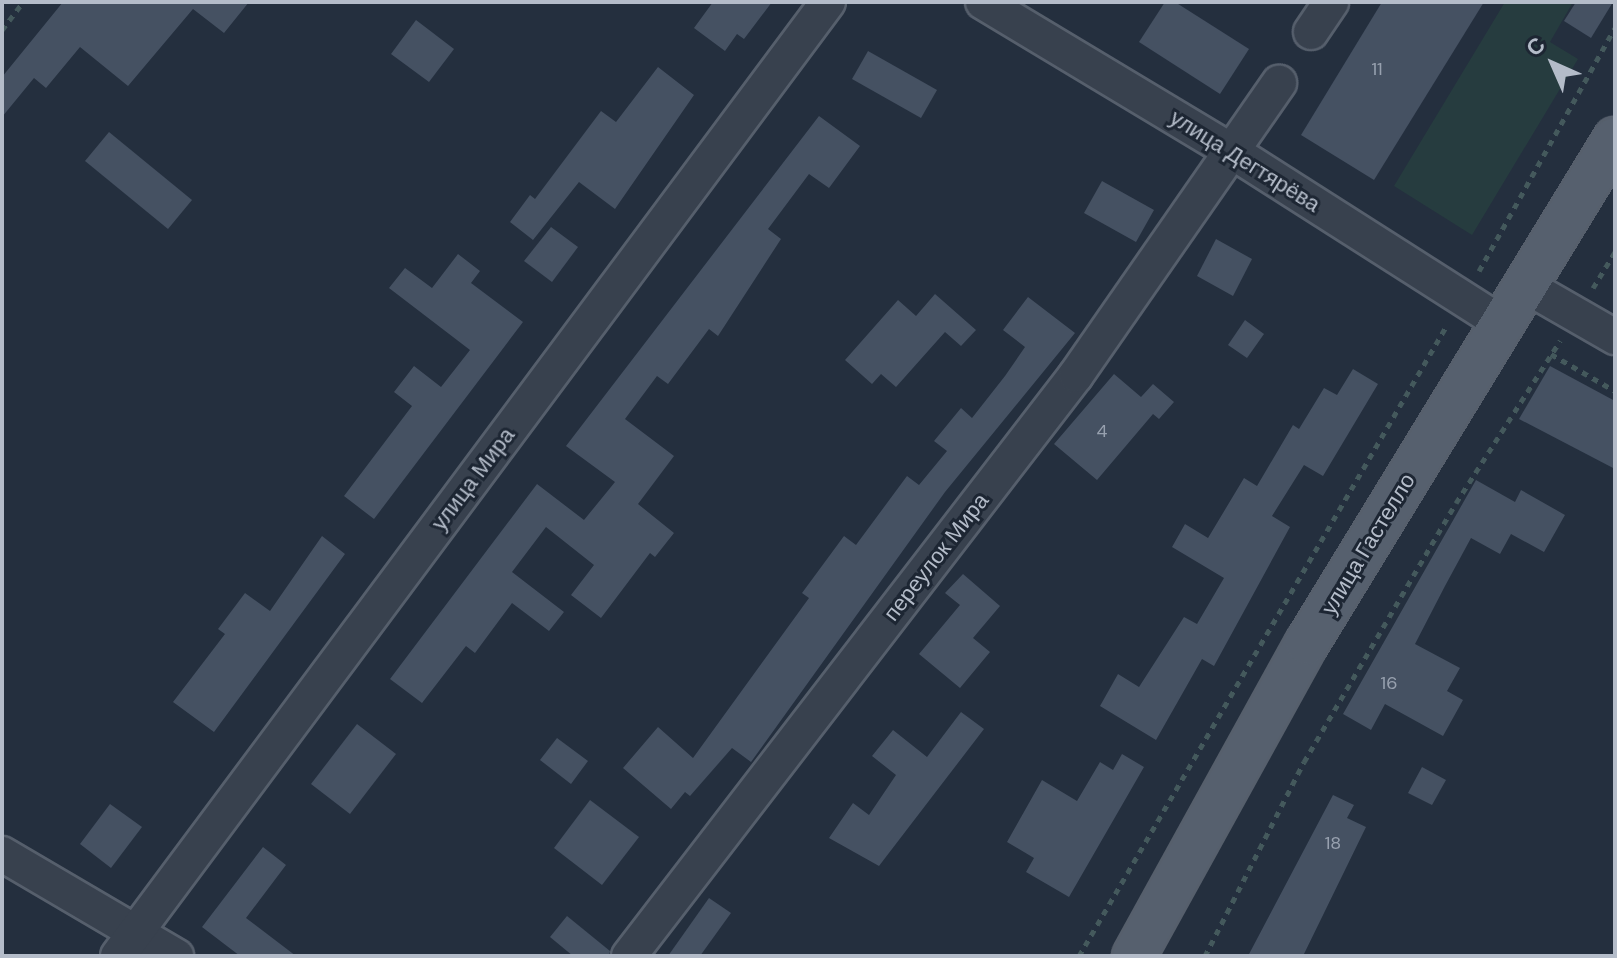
<!DOCTYPE html>
<meta charset="utf-8">
<style>
body{margin:0}
#map{position:relative;width:1617px;height:958px;overflow:hidden;background:#242f3e;font-family:"DM Sans",sans-serif}
div>[style]{position:absolute}
.green>*{inset:0;background:#263c3f}
.building>*{inset:0;background:#455162}
.path>*{height:5px;margin-top:-2.5px;transform-origin:0;background:repeating-linear-gradient(90deg,#44595c 0 6px,transparent 0 12px)}
.roads{filter:drop-shadow(2px 0 #565f6c) drop-shadow(-2px 0 #565f6c) drop-shadow(0 2px #565f6c) drop-shadow(0 -2px #565f6c)}
.minor>*{height:34px;margin:-17px;padding:0 17px;transform-origin:17px;border-radius:17px;background:#38414e}
.major>*{height:42px;margin:-21px;padding:0 21px;transform-origin:21px;border-radius:21px;background:#56606e}
span{translate:-50% -50%;white-space:nowrap;text-align:center;line-height:1.15;-webkit-text-stroke:6px #1d2633;paint-order:stroke}
.number-label{font-size:18px;color:#98a1af}
.number-label span{-webkit-text-stroke-width:0}
.street-label{font-size:22px;color:#b4bcc9}
.frame{position:absolute;inset:0;border:4px solid #b4bcc9;pointer-events:none}
.north{position:absolute;left:1513px;top:24px;width:80px;height:80px;-webkit-text-stroke:6px #1d2633;paint-order:stroke;rotate:315deg;font-size:22px;font-weight:700;line-height:32px;text-align:center;color:#b4bcc9}
.north::after{content:'';display:block;margin:auto;width:28px;height:36px;background:#b4bcc9;clip-path:polygon(50% 0,100% 100%,50% 72%,0 100%)}
</style>
<div id="map">
<div class="green">
<div style="clip-path:polygon(1505px 2px,1573px 2px,1550px 42px,1578px 59px,1472px 235px,1394px 186px)"></div>
</div>
<div class="building">
<div style="clip-path:polygon(63px 2px,249px 2px,224px 33px,193px 9px,128px 86px,80px 47px,46px 88px,34px 78px,2px 117px,2px 77px)"></div>
<div style="clip-path:polygon(713px 2px,772px 2px,744px 39px,737px 34px,725px 51px,694px 28px)"></div>
<div style="clip-path:polygon(1165px 2px,1175px 2px,1249px 49px,1220px 94px,1139px 42px)"></div>
<div style="clip-path:polygon(1382px 2px,1484px 2px,1374px 180px,1301px 135px)"></div>
<div style="clip-path:polygon(1576px 2px,1613px 2px,1591px 38px,1564px 21px)"></div>
<div style="clip-path:polygon(416px 20px,454px 49px,429px 82px,391px 54px)"></div>
<div style="clip-path:polygon(868px 51px,937px 90px,921px 118px,852px 79px)"></div>
<div style="clip-path:polygon(658px 67px,694px 95px,615px 209px,579px 182px,533px 240px,510px 222px,530px 195px,535px 199px,601px 111px,616px 122px)"></div>
<div style="clip-path:polygon(819px 116px,860px 146px,829px 188px,809px 174px,768px 229px,781px 239px,718px 336px,709px 329px,668px 384px,657px 376px,625px 419px,674px 456px,638px 504px,674px 533px,655px 557px,650px 553px,601px 618px,571px 595px,594px 565px,546px 527px,512px 572px,564px 612px,549px 631px,512px 603px,475px 653px,466px 646px,422px 703px,390px 679px,537px 484px,584px 520px,615px 482px,566px 446px)"></div>
<div style="clip-path:polygon(109px 132px,192px 200px,168px 229px,85px 161px)"></div>
<div style="clip-path:polygon(1102px 181px,1154px 210px,1136px 242px,1084px 213px)"></div>
<div style="clip-path:polygon(551px 227px,578px 247px,552px 282px,524px 261px)"></div>
<div style="clip-path:polygon(1216px 239px,1252px 259px,1233px 296px,1197px 276px)"></div>
<div style="clip-path:polygon(458px 254px,480px 271px,471px 283px,523px 322px,374px 519px,344px 496px,412px 406px,394px 392px,414px 366px,441px 387px,470px 350px,389px 288px,405px 268px,432px 288px)"></div>
<div style="clip-path:polygon(935px 294px,976px 330px,961px 346px,945px 332px,896px 387px,881px 374px,872px 384px,845px 360px,898px 300px,916px 316px)"></div>
<div style="clip-path:polygon(1028px 297px,1075px 333px,945px 492px,751px 762px,732px 748px,690px 796px,685px 792px,671px 809px,623px 768px,658px 727px,693px 758px,809px 598px,802px 593px,844px 536px,856px 545px,907px 476px,919px 485px,947px 451px,934px 441px,961px 408px,972px 418px,1005px 376px,1025px 347px,1003px 330px)"></div>
<div style="clip-path:polygon(1245px 320px,1264px 334px,1247px 358px,1228px 345px)"></div>
<div style="clip-path:polygon(1550px 366px,1615px 401px,1615px 469px,1519px 419px)"></div>
<div style="clip-path:polygon(1353px 369px,1378px 384px,1323px 476px,1304px 465px,1272px 516px,1290px 527px,1214px 666px,1202px 659px,1156px 740px,1100px 706px,1118px 674px,1139px 687px,1184px 617px,1197px 624px,1224px 578px,1172px 547px,1185px 524px,1208px 538px,1244px 478px,1257px 486px,1293px 425px,1299px 429px,1324px 388px,1337px 395px)"></div>
<div style="clip-path:polygon(1114px 374px,1141px 397px,1153px 384px,1174px 402px,1159px 419px,1153px 414px,1097px 480px,1054px 444px)"></div>
<div style="clip-path:polygon(1476px 480px,1515px 502px,1521px 490px,1565px 515px,1544px 552px,1511px 534px,1500px 554px,1471px 538px,1445px 586px,1415px 644px,1460px 668px,1447px 691px,1463px 700px,1443px 736px,1385px 704px,1371px 730px,1343px 714px)"></div>
<div style="clip-path:polygon(322px 536px,345px 554px,214px 732px,173px 702px,225px 634px,218px 629px,245px 593px,270px 611px)"></div>
<div style="clip-path:polygon(963px 574px,1000px 606px,973px 638px,990px 652px,960px 688px,919px 654px,960px 605px,945px 593px)"></div>
<div style="clip-path:polygon(961px 712px,984px 729px,879px 866px,829px 838px,853px 803px,869px 815px,896px 775px,872px 756px,893px 730px,927px 757px)"></div>
<div style="clip-path:polygon(357px 724px,396px 754px,350px 814px,311px 784px)"></div>
<div style="clip-path:polygon(557px 738px,588px 761px,571px 784px,540px 760px)"></div>
<div style="clip-path:polygon(1122px 754px,1144px 767px,1069px 897px,1026px 872px,1034px 858px,1007px 842px,1042px 780px,1077px 801px,1100px 762px,1113px 770px)"></div>
<div style="clip-path:polygon(1422px 767px,1446px 780px,1432px 805px,1408px 793px)"></div>
<div style="clip-path:polygon(1333px 795px,1354px 805px,1347px 818px,1366px 827px,1303px 956px,1248px 956px)"></div>
<div style="clip-path:polygon(590px 800px,639px 837px,602px 885px,554px 848px)"></div>
<div style="clip-path:polygon(110px 804px,142px 827px,111px 868px,80px 844px)"></div>
<div style="clip-path:polygon(263px 847px,286px 865px,246px 918px,296px 956px,240px 956px,202px 927px)"></div>
<div style="clip-path:polygon(709px 898px,731px 913px,700px 956px,668px 956px)"></div>
<div style="clip-path:polygon(567px 916px,610px 951px,609px 956px,573px 956px,550px 937px)"></div>
</div>
<div class="path">
<div style="left:2px;top:30px;width:35px;rotate:-53deg"></div>
<div style="left:1479px;top:271px;width:278px;rotate:-60.8deg"></div>
<div style="left:1593px;top:288px;width:42px;rotate:-58.6deg"></div>
<div style="left:1551px;top:354px;width:74px;rotate:30deg"></div>
<div style="left:1079px;top:956px;width:730px;rotate:-59.75deg"></div>
<div style="left:1205px;top:956px;width:218px;rotate:-63deg"></div>
<div style="left:1304px;top:762px;width:300px;rotate:-59.6deg"></div>
<div style="left:1456px;top:503px;width:193px;rotate:-57.3deg"></div>
</div>
<div class="roads">
<div class="minor">
<div style="left:983px;top:2px;width:292px;rotate:31deg"></div>
<div style="left:1233px;top:152px;width:320px;rotate:32.5deg"></div>
<div style="left:1311px;top:32px;width:36px;rotate:-56deg"></div>
<div style="left:1526px;top:286px;width:103px;rotate:29.8deg"></div>
<div style="left:2px;top:854px;width:202px;rotate:30.4deg"></div>
<div style="left:118px;top:956px;width:1189px;rotate:-53.34deg"></div>
<div style="left:629px;top:956px;width:733px;rotate:-52.43deg"></div>
<div style="left:1076px;top:375px;width:356px;rotate:-55.2deg"></div>
</div>
<div class="major">
<div style="left:1134px;top:956px;width:358px;rotate:-61.1deg"></div>
<div style="left:1307px;top:643px;width:591px;rotate:-58.57deg"></div>
</div>
</div>
<div class="number-label">
<span style="left:1377px;top:69px">11</span>
<span style="left:1102px;top:431px">4</span>
<span style="left:1389px;top:683px">16</span>
<span style="left:1333px;top:843px">18</span>
</div>
<div class="street-label">
<span style="left:1245px;top:161px;rotate:32deg">улица Дегтярёва</span>
<span style="left:473px;top:479px;rotate:-53deg">улица Мира</span>
<span style="left:1368px;top:544px;rotate:-59deg">улица Гастелло</span>
<span style="left:936px;top:557px;rotate:-52deg">переулок Мира</span>
</div>
<div class="frame"></div>
<div class="north">С</div>
</div>
